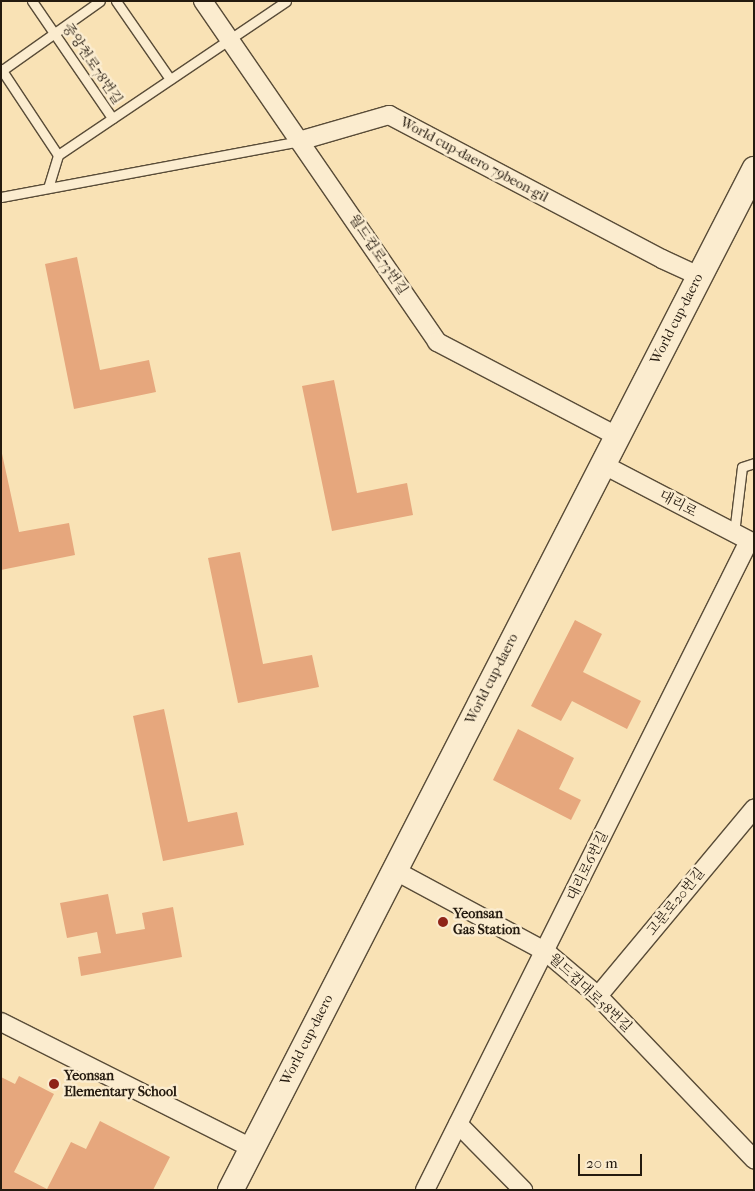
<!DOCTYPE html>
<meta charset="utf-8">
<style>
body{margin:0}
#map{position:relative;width:755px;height:1191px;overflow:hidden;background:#f9e2b5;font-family:"IM FELL French Canon","Noto Serif KR",serif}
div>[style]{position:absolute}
.building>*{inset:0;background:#e6a77d}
.roads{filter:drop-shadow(1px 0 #594c38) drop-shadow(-1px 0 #594c38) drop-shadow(0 1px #594c38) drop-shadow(0 -1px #594c38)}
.lane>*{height:9px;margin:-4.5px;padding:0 4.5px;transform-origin:4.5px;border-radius:4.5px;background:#fbeccf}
.street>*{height:18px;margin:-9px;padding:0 9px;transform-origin:9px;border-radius:9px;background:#fbeccf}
.secondary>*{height:25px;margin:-12.5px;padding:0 12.5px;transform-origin:12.5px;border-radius:12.5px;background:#fbeccf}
.dots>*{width:14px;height:14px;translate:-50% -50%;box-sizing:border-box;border:2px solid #fbeccf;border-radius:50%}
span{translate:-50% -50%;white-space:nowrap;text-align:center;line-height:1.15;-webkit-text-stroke:5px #fbeccf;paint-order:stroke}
.street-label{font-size:14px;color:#241a0f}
.poi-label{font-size:14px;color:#241a0f;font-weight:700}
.left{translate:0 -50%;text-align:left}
.frame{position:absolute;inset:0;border:2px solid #241a0f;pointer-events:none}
.scale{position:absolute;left:578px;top:1154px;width:64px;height:22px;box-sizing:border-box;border:2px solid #241a0f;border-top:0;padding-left:6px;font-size:15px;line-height:18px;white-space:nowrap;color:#241a0f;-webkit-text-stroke:4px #fbeccf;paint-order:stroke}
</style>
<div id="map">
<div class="building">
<div style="clip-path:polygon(77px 257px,100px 370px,149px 360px,156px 392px,74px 409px,45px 264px)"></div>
<div style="clip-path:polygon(334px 380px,357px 493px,407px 483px,413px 515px,332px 531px,302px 386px)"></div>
<div style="clip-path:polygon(1px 449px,19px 532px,69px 523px,75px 555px,1px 570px)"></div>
<div style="clip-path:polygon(240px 552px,263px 664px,312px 655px,319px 687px,238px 703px,208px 558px)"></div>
<div style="clip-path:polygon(575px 620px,602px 634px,583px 672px,641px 701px,627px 729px,572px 701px,561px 721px,531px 706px)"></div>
<div style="clip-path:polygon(164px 709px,188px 822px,237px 812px,244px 845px,163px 861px,133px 716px)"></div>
<div style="clip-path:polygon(518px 729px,574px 758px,559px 789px,581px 800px,571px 820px,493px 780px)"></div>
<div style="clip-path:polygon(108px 894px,116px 934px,145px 929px,142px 913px,173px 907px,182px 957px,81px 976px,78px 957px,101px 953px,97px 932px,67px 938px,60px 903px)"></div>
<div style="clip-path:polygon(19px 1076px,54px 1094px,14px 1172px,47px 1189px,71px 1142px,86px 1149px,100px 1121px,170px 1157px,153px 1190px,1px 1190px,1px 1077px,15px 1084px)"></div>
</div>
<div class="roads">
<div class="lane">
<div style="left:32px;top:1px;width:142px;rotate:55.6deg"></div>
<div style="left:116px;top:1px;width:95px;rotate:55.3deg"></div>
<div style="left:1px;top:69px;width:103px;rotate:56.5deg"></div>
<div style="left:1px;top:71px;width:121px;rotate:-35.3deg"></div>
<div style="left:48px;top:188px;width:34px;rotate:-73deg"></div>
<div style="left:58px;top:155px;width:275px;rotate:-34deg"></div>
<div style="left:1px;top:197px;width:303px;rotate:-10.6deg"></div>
<div style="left:734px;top:533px;width:66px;rotate:-83.1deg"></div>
<div style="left:742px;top:467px;width:13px;rotate:-18deg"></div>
</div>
<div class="street">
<div style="left:203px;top:1px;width:414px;rotate:55.5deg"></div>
<div style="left:437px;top:342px;width:203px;rotate:27.6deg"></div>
<div style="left:299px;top:141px;width:94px;rotate:-16.1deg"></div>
<div style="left:389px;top:115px;width:309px;rotate:27.8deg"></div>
<div style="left:662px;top:259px;width:41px;rotate:24.7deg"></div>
<div style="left:602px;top:464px;width:171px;rotate:27.5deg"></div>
<div style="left:394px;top:870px;width:173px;rotate:28.3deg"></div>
<div style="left:546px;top:952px;width:68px;rotate:40.2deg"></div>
<div style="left:598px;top:996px;width:226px;rotate:46.3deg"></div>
<div style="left:598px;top:996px;width:244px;rotate:-50.2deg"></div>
<div style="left:1px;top:1022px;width:280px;rotate:26.7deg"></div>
<div style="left:458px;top:1124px;width:93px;rotate:45.4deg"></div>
<div style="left:425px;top:1190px;width:725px;rotate:-63.47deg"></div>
</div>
<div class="secondary">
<div style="left:230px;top:1190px;width:1148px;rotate:-62.83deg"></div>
</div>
</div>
<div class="dots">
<div style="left:443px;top:922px;background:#8f2418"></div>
<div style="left:54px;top:1084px;background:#8f2418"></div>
</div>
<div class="street-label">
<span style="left:92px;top:64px;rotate:56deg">중앙천로78번길</span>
<span style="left:474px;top:160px;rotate:28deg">World cup-daero 79beon-gil</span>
<span style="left:378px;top:255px;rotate:56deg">월드컵로73번길</span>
<span style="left:677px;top:319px;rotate:-63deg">World cup-daero</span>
<span style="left:678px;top:504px;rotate:28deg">대리로</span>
<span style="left:492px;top:679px;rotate:-63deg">World cup-daero</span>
<span style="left:588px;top:866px;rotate:-64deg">대리로6번길</span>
<span style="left:676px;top:902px;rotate:-51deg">고분로20번길</span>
<span style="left:590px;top:993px;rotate:43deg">월드컵대로58번길</span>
<span style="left:307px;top:1040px;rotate:-63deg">World cup-daero</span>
</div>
<div class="poi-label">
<span class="left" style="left:453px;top:922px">Yeonsan<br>Gas Station</span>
<span class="left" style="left:64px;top:1084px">Yeonsan<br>Elementary School</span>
</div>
<div class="frame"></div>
<div class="scale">20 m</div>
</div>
